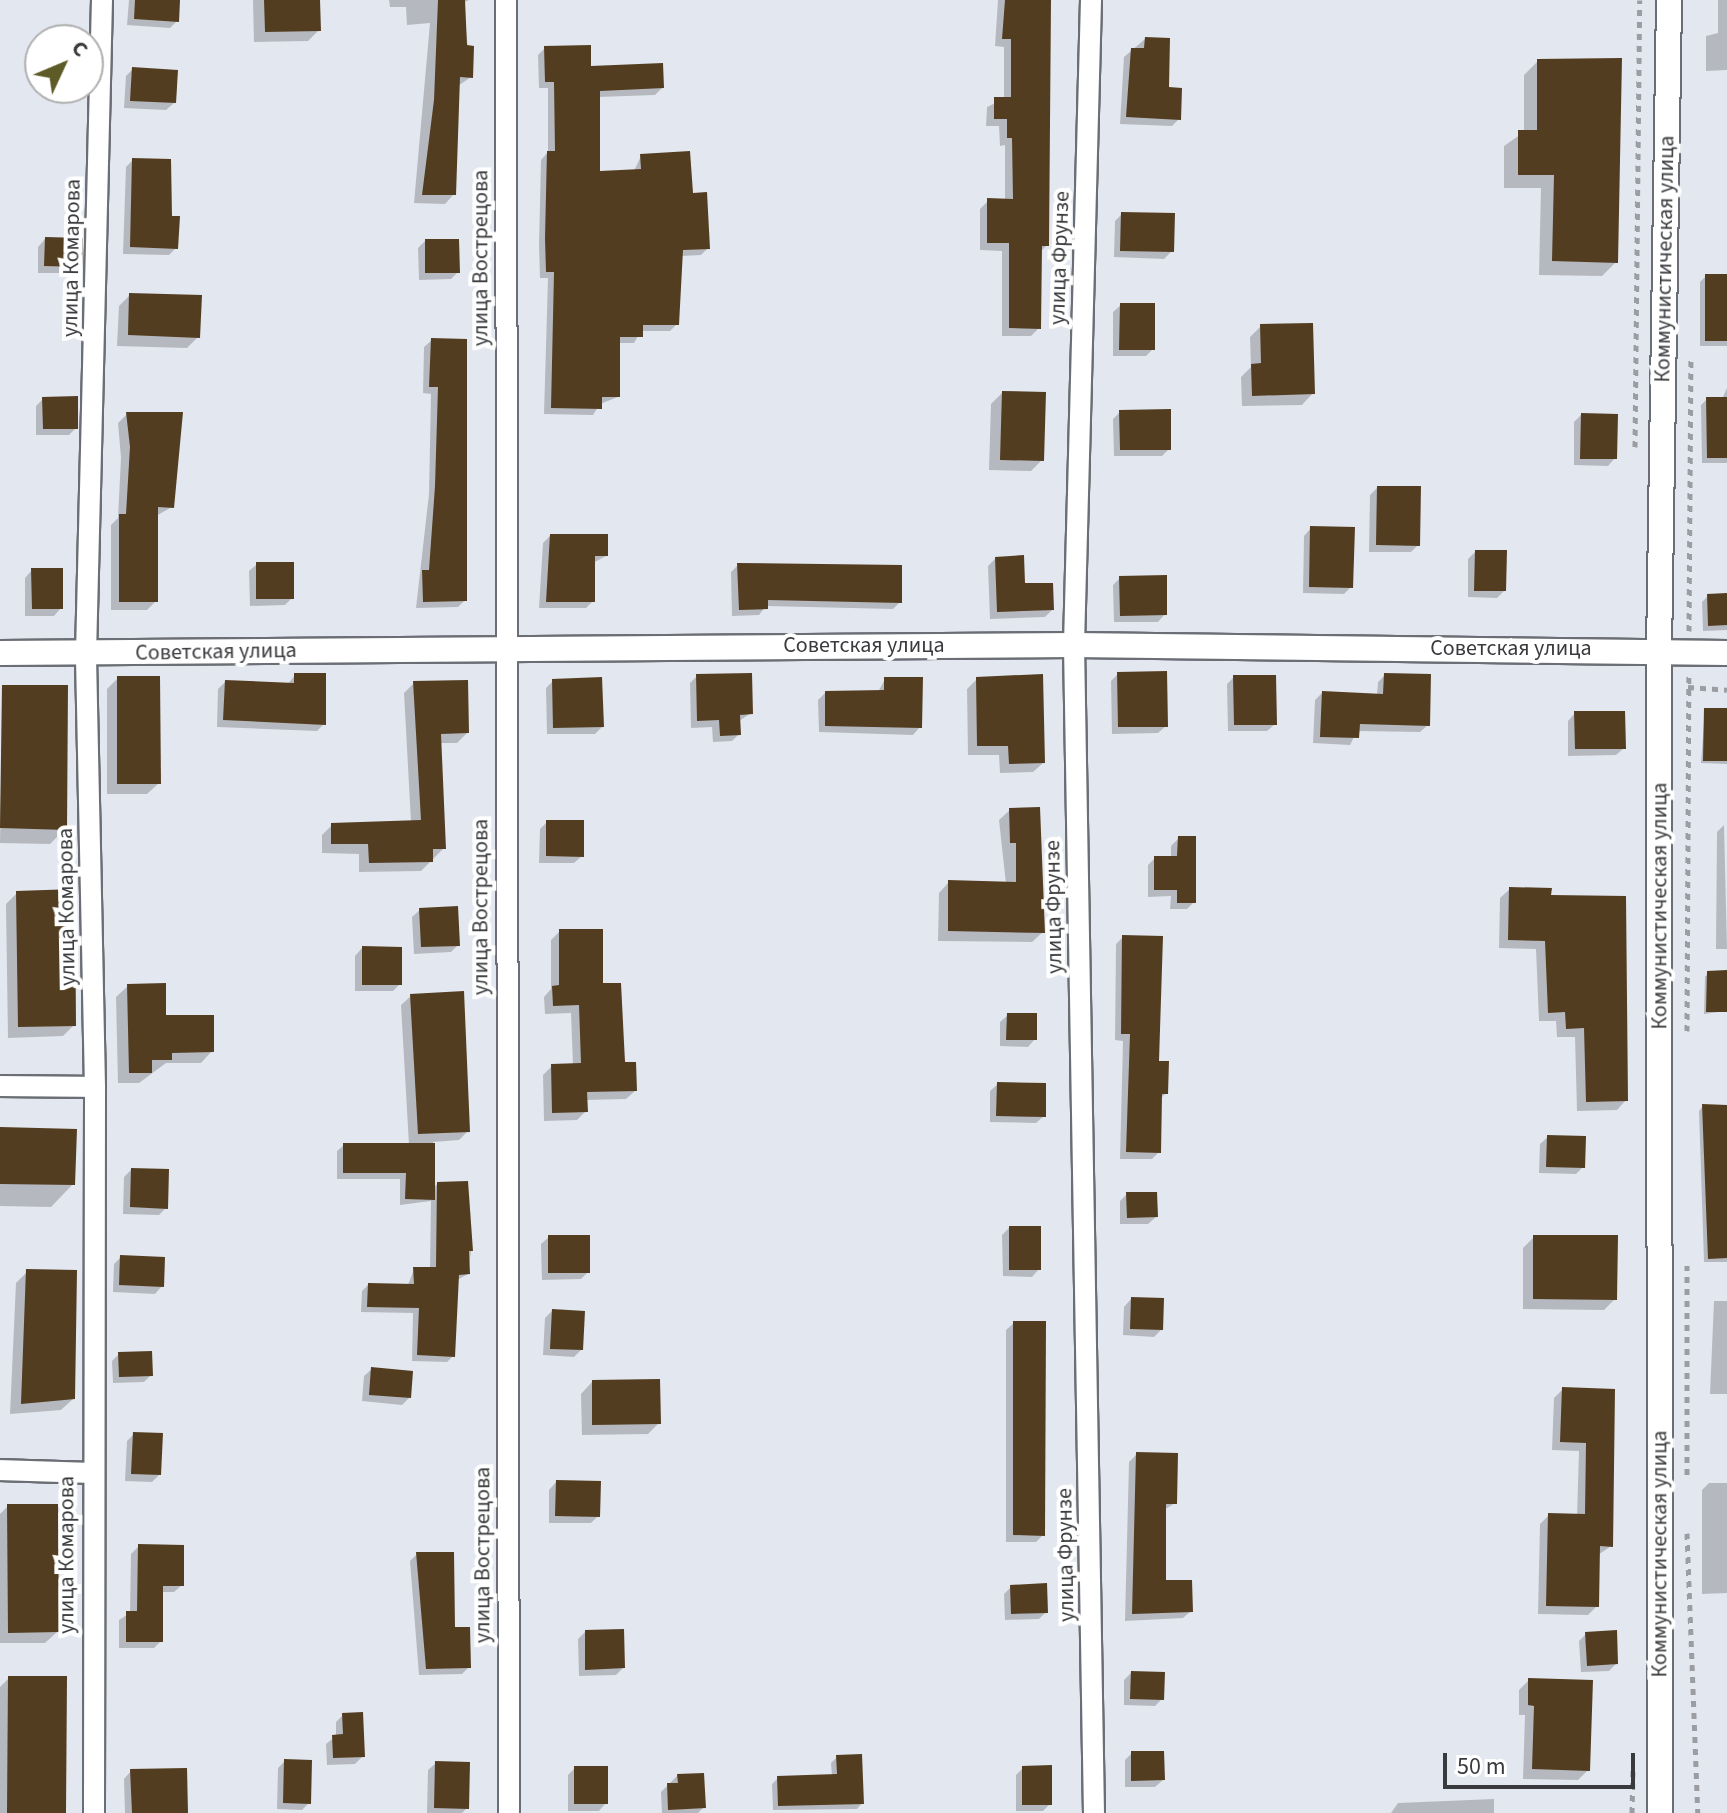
<!DOCTYPE html>
<meta charset="utf-8">
<style>
body{margin:0}
#map{position:relative;width:1727px;height:1813px;overflow:hidden;background:#e3e7ef;font-family:"Source Sans 3",sans-serif}
div>[style]{position:absolute}
.shadow>*{inset:0;background:#0003}
.building>*{inset:0;background:#533d20}
.path>*{height:5px;margin-top:-2.5px;transform-origin:0;background:repeating-linear-gradient(90deg,#9b9da3 0 6px,transparent 0 12px)}
.roads{filter:drop-shadow(2px 0 #6b6f75) drop-shadow(-2px 0 #6b6f75) drop-shadow(0 2px #6b6f75) drop-shadow(0 -2px #6b6f75)}
.minor>*{height:20px;margin:-10px;padding:0 10px;transform-origin:10px;border-radius:10px;background:#fff}
.tertiary>*{height:24px;margin:-12px;padding:0 12px;transform-origin:12px;border-radius:12px;background:#fff}
span{translate:-50% -50%;white-space:nowrap;text-align:center;line-height:1.15;-webkit-text-stroke:8px #fff;paint-order:stroke}
.street-label{font-size:22px;color:#393a3d}
.north{position:absolute;left:24px;top:24px;width:80px;height:80px;box-sizing:border-box;background:#fff;border:2px solid #b0b0b1;border-radius:50%;rotate:46deg;font-size:22px;font-weight:700;line-height:32px;text-align:center;color:#393a3d}
.north::after{content:'';display:block;margin:auto;width:28px;height:36px;background:#5e5b28;clip-path:polygon(50% 0,100% 100%,50% 72%,0 100%)}
.scale{position:absolute;left:1443px;top:1753px;width:192px;height:36px;box-sizing:border-box;border:4px solid #393a3d;border-top:0;padding-left:10px;font-size:24px;line-height:28px;white-space:nowrap;color:#393a3d;-webkit-text-stroke:6px #fff;paint-order:stroke}
</style>
<div id="map">
<div class="shadow">
<div style="clip-path:polygon(129px 0,178px 0,177px 21px,170px 28px,127px 25px)"></div>
<div style="clip-path:polygon(253px 0,318px 0,319px 30px,308px 41px,254px 42px)"></div>
<div style="clip-path:polygon(389px 0,469px 0,463px 3px,471px 77px,458px 86px,454px 194px,445px 204px,414px 203px,430px 23px,407px 25px,406px 7px,390px 7px)"></div>
<div style="clip-path:polygon(998px 0,1048px 0,1047px 245px,1040px 252px,1039px 328px,1031px 336px,1002px 336px,1002px 251px,980px 250px,980px 209px,988px 201px,1005px 201px,1005px 145px,1000px 146px,999px 126px,986px 126px,987px 107px,1004px 99px,1004px 47px,995px 46px)"></div>
<div style="clip-path:polygon(1718px 0,1727px 0,1727px 70px,1706px 71px,1706px 36px,1718px 33px)"></div>
<div style="clip-path:polygon(1145px 39px,1179px 119px,1172px 126px,1120px 124px,1124px 57px)"></div>
<div style="clip-path:polygon(545px 48px,589px 68px,662px 88px,655px 95px,598px 97px,598px 173px,634px 171px,641px 156px,691px 195px,708px 248px,701px 255px,681px 256px,677px 324px,670px 331px,641px 331px,634px 343px,618px 343px,618px 397px,600px 404px,593px 415px,544px 414px,548px 278px,540px 278px,539px 246px,541px 160px,548px 152px,548px 88px,539px 88px,538px 55px)"></div>
<div style="clip-path:polygon(1538px 61px,1616px 262px,1602px 276px,1539px 275px,1541px 188px,1504px 188px,1504px 146px,1524px 132px,1524px 75px)"></div>
<div style="clip-path:polygon(133px 69px,174px 103px,166px 110px,124px 108px,126px 76px)"></div>
<div style="clip-path:polygon(133px 160px,170px 218px,176px 248px,169px 255px,123px 254px,126px 167px)"></div>
<div style="clip-path:polygon(1122px 214px,1172px 251px,1164px 259px,1114px 257px,1115px 221px)"></div>
<div style="clip-path:polygon(45px 239px,80px 266px,73px 273px,38px 273px,38px 247px)"></div>
<div style="clip-path:polygon(425px 241px,458px 272px,451px 279px,419px 280px,418px 248px)"></div>
<div style="clip-path:polygon(1706px 276px,1727px 276px,1727px 346px,1700px 346px,1700px 282px)"></div>
<div style="clip-path:polygon(130px 295px,198px 337px,187px 348px,117px 346px,119px 306px)"></div>
<div style="clip-path:polygon(1121px 305px,1153px 349px,1146px 356px,1113px 356px,1113px 312px)"></div>
<div style="clip-path:polygon(1261px 326px,1313px 393px,1302px 405px,1242px 406px,1241px 377px,1251px 367px,1250px 337px)"></div>
<div style="clip-path:polygon(432px 340px,465px 341px,465px 600px,458px 607px,416px 608px,429px 494px,431px 394px,423px 393px,424px 347px)"></div>
<div style="clip-path:polygon(1727px 388px,1727px 463px,1702px 463px,1701px 405px,1707px 399px,1722px 399px)"></div>
<div style="clip-path:polygon(1002px 393px,1042px 460px,1031px 471px,989px 470px,991px 404px)"></div>
<div style="clip-path:polygon(43px 399px,76px 428px,69px 435px,36px 435px,36px 406px)"></div>
<div style="clip-path:polygon(1120px 412px,1169px 449px,1162px 456px,1114px 456px,1113px 419px)"></div>
<div style="clip-path:polygon(127px 414px,172px 507px,156px 516px,156px 601px,147px 610px,111px 610px,111px 525px,118px 518px,121px 458px,118px 423px)"></div>
<div style="clip-path:polygon(1581px 415px,1615px 458px,1608px 466px,1574px 465px,1574px 422px)"></div>
<div style="clip-path:polygon(1377px 488px,1418px 545px,1411px 552px,1369px 552px,1370px 495px)"></div>
<div style="clip-path:polygon(1311px 528px,1351px 587px,1344px 594px,1303px 593px,1304px 536px)"></div>
<div style="clip-path:polygon(550px 536px,606px 556px,593px 563px,593px 601px,586px 608px,539px 608px,543px 543px)"></div>
<div style="clip-path:polygon(1475px 552px,1504px 591px,1497px 598px,1468px 597px,1468px 559px)"></div>
<div style="clip-path:polygon(995px 559px,1052px 610px,1045px 617px,990px 619px,988px 566px)"></div>
<div style="clip-path:polygon(257px 564px,292px 598px,285px 605px,250px 606px,249px 571px)"></div>
<div style="clip-path:polygon(738px 565px,900px 602px,893px 609px,766px 606px,759px 615px,732px 616px,731px 572px)"></div>
<div style="clip-path:polygon(32px 570px,61px 608px,54px 616px,25px 616px,25px 578px)"></div>
<div style="clip-path:polygon(1120px 578px,1165px 614px,1158px 622px,1114px 622px,1113px 585px)"></div>
<div style="clip-path:polygon(1727px 595px,1727px 630px,1703px 631px,1702px 602px,1708px 596px)"></div>
<div style="clip-path:polygon(1118px 674px,1166px 726px,1158px 733px,1112px 734px,1111px 681px)"></div>
<div style="clip-path:polygon(295px 675px,324px 724px,317px 731px,217px 727px,218px 689px,225px 682px,288px 684px)"></div>
<div style="clip-path:polygon(1385px 675px,1428px 725px,1420px 732px,1357px 731px,1350px 745px,1313px 743px,1315px 700px,1322px 693px,1377px 695px,1378px 682px)"></div>
<div style="clip-path:polygon(697px 676px,751px 713px,739px 721px,739px 734px,732px 741px,713px 742px,712px 727px,691px 728px,690px 683px)"></div>
<div style="clip-path:polygon(1234px 677px,1275px 724px,1267px 731px,1228px 731px,1227px 684px)"></div>
<div style="clip-path:polygon(118px 678px,159px 783px,147px 794px,107px 794px,107px 689px)"></div>
<div style="clip-path:polygon(885px 679px,920px 727px,913px 735px,819px 732px,818px 700px,825px 693px,878px 692px)"></div>
<div style="clip-path:polygon(977px 679px,1043px 763px,1033px 772px,1000px 773px,999px 755px,968px 755px,967px 689px)"></div>
<div style="clip-path:polygon(553px 681px,602px 727px,595px 734px,547px 734px,546px 688px)"></div>
<div style="clip-path:polygon(414px 683px,467px 733px,457px 743px,440px 743px,444px 848px,421px 871px,359px 872px,359px 854px,322px 853px,322px 835px,332px 825px,411px 822px,404px 693px)"></div>
<div style="clip-path:polygon(3px 687px,65px 829px,50px 844px,0 843px)"></div>
<div style="clip-path:polygon(1705px 710px,1727px 710px,1727px 764px,1701px 763px)"></div>
<div style="clip-path:polygon(1575px 713px,1624px 748px,1616px 755px,1568px 756px,1568px 721px)"></div>
<div style="clip-path:polygon(1010px 810px,1043px 932px,1032px 942px,938px 941px,939px 893px,949px 882px,1006px 884px,999px 820px)"></div>
<div style="clip-path:polygon(547px 822px,582px 856px,574px 863px,539px 863px,540px 829px)"></div>
<div style="clip-path:polygon(1724px 825px,1727px 949px,1716px 949px,1717px 832px)"></div>
<div style="clip-path:polygon(1179px 838px,1194px 902px,1187px 909px,1170px 909px,1171px 896px,1148px 897px,1148px 865px,1155px 858px,1171px 858px,1171px 846px)"></div>
<div style="clip-path:polygon(1510px 889px,1549px 897px,1626px 1100px,1617px 1110px,1577px 1111px,1575px 1037px,1557px 1037px,1556px 1021px,1539px 1021px,1536px 949px,1499px 948px,1500px 898px)"></div>
<div style="clip-path:polygon(17px 893px,74px 1025px,63px 1036px,8px 1038px,6px 904px)"></div>
<div style="clip-path:polygon(420px 910px,458px 945px,451px 952px,414px 954px,412px 917px)"></div>
<div style="clip-path:polygon(560px 931px,601px 986px,635px 1091px,626px 1099px,586px 1100px,586px 1111px,577px 1120px,544px 1121px,543px 1075px,552px 1066px,573px 1065px,571px 1013px,545px 1014px,544px 997px,551px 989px,551px 940px)"></div>
<div style="clip-path:polygon(1123px 937px,1166px 1093px,1160px 1099px,1159px 1152px,1152px 1159px,1120px 1159px,1123px 1041px,1115px 1040px,1116px 944px)"></div>
<div style="clip-path:polygon(362px 948px,400px 984px,393px 991px,355px 991px,355px 956px)"></div>
<div style="clip-path:polygon(1727px 972px,1727px 1011px,1704px 1014px,1705px 976px)"></div>
<div style="clip-path:polygon(128px 986px,164px 1017px,212px 1051px,201px 1063px,166px 1063px,139px 1083px,118px 1083px,116px 997px)"></div>
<div style="clip-path:polygon(411px 996px,468px 1131px,459px 1140px,433px 1142px,433px 1189px,437px 1184px,471px 1251px,468px 1274px,457px 1280px,453px 1356px,447px 1362px,412px 1361px,413px 1313px,361px 1312px,362px 1291px,368px 1285px,408px 1285px,414px 1269px,430px 1269px,431px 1201px,400px 1205px,400px 1179px,337px 1179px,337px 1151px,344px 1145px,409px 1145px,401px 1005px)"></div>
<div style="clip-path:polygon(1008px 1015px,1035px 1039px,1028px 1047px,1000px 1046px,1000px 1022px)"></div>
<div style="clip-path:polygon(998px 1084px,1044px 1116px,1036px 1123px,990px 1122px,990px 1091px)"></div>
<div style="clip-path:polygon(1703px 1106px,1727px 1107px,1727px 1262px,1704px 1262px,1699px 1111px)"></div>
<div style="clip-path:polygon(0 1129px,73px 1184px,51px 1207px,0 1206px)"></div>
<div style="clip-path:polygon(1548px 1137px,1583px 1167px,1576px 1174px,1539px 1173px,1540px 1144px)"></div>
<div style="clip-path:polygon(131px 1170px,166px 1208px,159px 1215px,123px 1214px,124px 1177px)"></div>
<div style="clip-path:polygon(1127px 1194px,1156px 1217px,1148px 1224px,1120px 1224px,1120px 1201px)"></div>
<div style="clip-path:polygon(1009px 1228px,1039px 1269px,1032px 1277px,1003px 1276px,1002px 1235px)"></div>
<div style="clip-path:polygon(549px 1237px,588px 1272px,581px 1279px,542px 1280px,541px 1244px)"></div>
<div style="clip-path:polygon(1534px 1237px,1615px 1299px,1604px 1310px,1523px 1309px,1523px 1248px)"></div>
<div style="clip-path:polygon(121px 1257px,162px 1286px,155px 1294px,113px 1292px,114px 1264px)"></div>
<div style="clip-path:polygon(27px 1272px,73px 1399px,61px 1410px,10px 1414px,16px 1283px)"></div>
<div style="clip-path:polygon(1131px 1299px,1162px 1329px,1154px 1337px,1123px 1335px,1124px 1307px)"></div>
<div style="clip-path:polygon(1714px 1301px,1727px 1301px,1727px 1394px,1710px 1394px)"></div>
<div style="clip-path:polygon(552px 1311px,581px 1350px,574px 1357px,543px 1355px,545px 1318px)"></div>
<div style="clip-path:polygon(1014px 1323px,1043px 1535px,1036px 1542px,1006px 1542px,1006px 1330px)"></div>
<div style="clip-path:polygon(119px 1354px,151px 1375px,144px 1382px,113px 1383px,112px 1361px)"></div>
<div style="clip-path:polygon(372px 1369px,409px 1398px,402px 1405px,362px 1401px,364px 1376px)"></div>
<div style="clip-path:polygon(592px 1382px,659px 1423px,648px 1434px,582px 1435px,581px 1394px)"></div>
<div style="clip-path:polygon(1563px 1389px,1613px 1391px,1611px 1546px,1598px 1555px,1597px 1606px,1588px 1615px,1538px 1614px,1540px 1524px,1549px 1515px,1577px 1516px,1579px 1451px,1552px 1450px,1554px 1398px)"></div>
<div style="clip-path:polygon(134px 1434px,159px 1475px,152px 1482px,125px 1481px,127px 1441px)"></div>
<div style="clip-path:polygon(1137px 1454px,1175px 1503px,1164px 1510px,1164px 1583px,1191px 1611px,1183px 1618px,1125px 1621px,1129px 1462px)"></div>
<div style="clip-path:polygon(556px 1482px,598px 1516px,591px 1523px,549px 1523px,549px 1490px)"></div>
<div style="clip-path:polygon(1709px 1483px,1727px 1483px,1727px 1593px,1702px 1594px,1702px 1490px)"></div>
<div style="clip-path:polygon(8px 1506px,57px 1632px,45px 1643px,0 1643px,0 1514px)"></div>
<div style="clip-path:polygon(139px 1546px,182px 1585px,174px 1592px,161px 1592px,161px 1641px,154px 1648px,119px 1648px,119px 1620px,130px 1613px,131px 1554px)"></div>
<div style="clip-path:polygon(417px 1554px,469px 1667px,462px 1674px,419px 1675px,410px 1561px)"></div>
<div style="clip-path:polygon(1011px 1587px,1046px 1612px,1039px 1619px,1005px 1620px,1004px 1594px)"></div>
<div style="clip-path:polygon(585px 1632px,623px 1668px,616px 1675px,579px 1676px,578px 1639px)"></div>
<div style="clip-path:polygon(1586px 1634px,1616px 1664px,1609px 1671px,1581px 1672px,1579px 1641px)"></div>
<div style="clip-path:polygon(1131px 1673px,1162px 1699px,1155px 1706px,1124px 1705px,1124px 1680px)"></div>
<div style="clip-path:polygon(9px 1678px,64px 1813px,0 1813px,0 1687px)"></div>
<div style="clip-path:polygon(1529px 1680px,1588px 1770px,1578px 1780px,1523px 1779px,1525px 1715px,1519px 1715px,1519px 1690px)"></div>
<div style="clip-path:polygon(343px 1715px,363px 1756px,355px 1764px,327px 1765px,326px 1744px,336px 1736px,336px 1722px)"></div>
<div style="clip-path:polygon(1132px 1753px,1163px 1780px,1155px 1787px,1125px 1787px,1125px 1760px)"></div>
<div style="clip-path:polygon(837px 1757px,862px 1803px,857px 1809px,773px 1810px,772px 1784px,778px 1778px,832px 1776px,831px 1763px)"></div>
<div style="clip-path:polygon(285px 1761px,309px 1803px,302px 1810px,277px 1809px,278px 1768px)"></div>
<div style="clip-path:polygon(436px 1763px,467px 1808px,462px 1813px,427px 1813px,428px 1770px)"></div>
<div style="clip-path:polygon(575px 1768px,606px 1803px,599px 1811px,568px 1811px,568px 1775px)"></div>
<div style="clip-path:polygon(1023px 1768px,1050px 1804px,1043px 1811px,1016px 1811px,1016px 1775px)"></div>
<div style="clip-path:polygon(131px 1771px,186px 1813px,125px 1813px,124px 1779px)"></div>
<div style="clip-path:polygon(678px 1775px,704px 1807px,698px 1813px,662px 1813px,661px 1792px)"></div>
<div style="clip-path:polygon(1494px 1799px,1494px 1813px,1391px 1813px,1398px 1803px)"></div>
</div>
<div class="building">
<div style="clip-path:polygon(135px 0,180px 0,179px 22px,134px 19px)"></div>
<div style="clip-path:polygon(264px 0,320px 0,321px 31px,265px 32px)"></div>
<div style="clip-path:polygon(438px 0,465px 0,467px 45px,474px 46px,473px 78px,460px 77px,456px 195px,422px 195px,434px 100px)"></div>
<div style="clip-path:polygon(1005px 0,1051px 0,1049px 246px,1042px 246px,1041px 329px,1009px 328px,1009px 243px,987px 243px,987px 198px,1013px 199px,1012px 138px,1007px 138px,1007px 119px,994px 119px,994px 97px,1011px 97px,1011px 39px,1002px 39px)"></div>
<div style="clip-path:polygon(1145px 37px,1170px 38px,1169px 87px,1182px 88px,1181px 120px,1126px 117px,1131px 48px,1144px 48px)"></div>
<div style="clip-path:polygon(591px 45px,591px 66px,663px 63px,664px 88px,600px 91px,600px 171px,641px 169px,640px 154px,690px 151px,693px 193px,707px 192px,710px 249px,683px 250px,679px 325px,643px 325px,643px 337px,620px 337px,620px 397px,602px 397px,602px 409px,551px 408px,554px 272px,546px 272px,545px 238px,547px 151px,555px 151px,554px 82px,545px 82px,544px 46px)"></div>
<div style="clip-path:polygon(1622px 58px,1618px 263px,1552px 261px,1554px 175px,1518px 175px,1518px 130px,1537px 130px,1537px 59px)"></div>
<div style="clip-path:polygon(132px 67px,178px 70px,176px 103px,130px 101px)"></div>
<div style="clip-path:polygon(132px 158px,171px 159px,172px 216px,180px 216px,178px 249px,130px 247px)"></div>
<div style="clip-path:polygon(1121px 212px,1175px 213px,1174px 252px,1120px 251px)"></div>
<div style="clip-path:polygon(45px 237px,83px 238px,82px 267px,44px 266px)"></div>
<div style="clip-path:polygon(425px 239px,459px 239px,460px 273px,425px 273px)"></div>
<div style="clip-path:polygon(1705px 274px,1727px 274px,1727px 341px,1705px 341px)"></div>
<div style="clip-path:polygon(129px 293px,202px 295px,200px 338px,128px 335px)"></div>
<div style="clip-path:polygon(1120px 303px,1155px 303px,1155px 350px,1119px 350px)"></div>
<div style="clip-path:polygon(1313px 323px,1315px 394px,1252px 396px,1251px 364px,1261px 363px,1260px 324px)"></div>
<div style="clip-path:polygon(431px 338px,467px 339px,467px 601px,423px 602px,422px 570px,429px 570px,435px 486px,438px 387px,429px 387px)"></div>
<div style="clip-path:polygon(1002px 391px,1046px 392px,1044px 461px,1000px 460px)"></div>
<div style="clip-path:polygon(78px 396px,78px 429px,43px 429px,42px 397px)"></div>
<div style="clip-path:polygon(1706px 397px,1727px 397px,1727px 458px,1707px 458px)"></div>
<div style="clip-path:polygon(1171px 409px,1171px 450px,1120px 450px,1119px 410px)"></div>
<div style="clip-path:polygon(126px 412px,183px 412px,174px 508px,158px 507px,158px 602px,119px 602px,119px 514px,126px 514px,130px 447px)"></div>
<div style="clip-path:polygon(1581px 413px,1618px 414px,1617px 459px,1580px 459px)"></div>
<div style="clip-path:polygon(1377px 486px,1421px 486px,1420px 546px,1376px 545px)"></div>
<div style="clip-path:polygon(1310px 526px,1355px 527px,1353px 588px,1309px 587px)"></div>
<div style="clip-path:polygon(550px 534px,608px 534px,608px 556px,595px 556px,595px 602px,546px 602px)"></div>
<div style="clip-path:polygon(1475px 550px,1507px 550px,1506px 591px,1474px 591px)"></div>
<div style="clip-path:polygon(1024px 555px,1025px 583px,1053px 583px,1054px 610px,997px 612px,995px 557px)"></div>
<div style="clip-path:polygon(256px 562px,294px 562px,294px 599px,256px 599px)"></div>
<div style="clip-path:polygon(737px 563px,902px 565px,902px 603px,768px 600px,768px 609px,739px 610px)"></div>
<div style="clip-path:polygon(31px 568px,63px 568px,63px 609px,32px 609px)"></div>
<div style="clip-path:polygon(1167px 575px,1167px 615px,1120px 616px,1119px 576px)"></div>
<div style="clip-path:polygon(1727px 593px,1727px 625px,1708px 626px,1707px 594px)"></div>
<div style="clip-path:polygon(1167px 671px,1168px 727px,1118px 727px,1117px 672px)"></div>
<div style="clip-path:polygon(294px 673px,326px 673px,326px 725px,223px 720px,225px 680px,294px 683px)"></div>
<div style="clip-path:polygon(752px 673px,753px 714px,740px 715px,741px 735px,720px 736px,719px 720px,697px 721px,696px 674px)"></div>
<div style="clip-path:polygon(1384px 673px,1431px 674px,1430px 726px,1360px 724px,1359px 738px,1320px 737px,1322px 691px,1383px 694px)"></div>
<div style="clip-path:polygon(1043px 674px,1045px 763px,1009px 764px,1008px 746px,977px 746px,976px 677px)"></div>
<div style="clip-path:polygon(1233px 675px,1276px 675px,1277px 725px,1234px 725px)"></div>
<div style="clip-path:polygon(117px 676px,160px 676px,161px 784px,117px 784px)"></div>
<div style="clip-path:polygon(602px 677px,604px 727px,553px 728px,552px 679px)"></div>
<div style="clip-path:polygon(884px 677px,923px 677px,922px 728px,825px 726px,825px 691px,884px 690px)"></div>
<div style="clip-path:polygon(468px 680px,469px 733px,441px 734px,446px 849px,433px 849px,433px 862px,369px 863px,368px 844px,331px 844px,331px 823px,421px 820px,413px 681px)"></div>
<div style="clip-path:polygon(2px 685px,68px 685px,67px 830px,0 828px)"></div>
<div style="clip-path:polygon(1704px 708px,1727px 708px,1727px 761px,1703px 761px)"></div>
<div style="clip-path:polygon(1574px 711px,1625px 711px,1626px 749px,1575px 749px)"></div>
<div style="clip-path:polygon(1040px 807px,1045px 933px,948px 931px,948px 880px,1016px 882px,1016px 843px,1010px 843px,1009px 808px)"></div>
<div style="clip-path:polygon(546px 820px,584px 820px,584px 857px,546px 856px)"></div>
<div style="clip-path:polygon(1178px 836px,1196px 836px,1196px 903px,1177px 903px,1177px 890px,1154px 890px,1154px 856px,1177px 856px)"></div>
<div style="clip-path:polygon(1509px 887px,1552px 888px,1551px 895px,1626px 896px,1628px 1101px,1586px 1102px,1584px 1028px,1566px 1029px,1565px 1012px,1548px 1013px,1545px 941px,1508px 940px)"></div>
<div style="clip-path:polygon(75px 889px,76px 1026px,18px 1027px,16px 891px)"></div>
<div style="clip-path:polygon(458px 906px,460px 946px,421px 947px,419px 908px)"></div>
<div style="clip-path:polygon(559px 929px,603px 929px,603px 983px,621px 983px,625px 1062px,636px 1062px,637px 1091px,587px 1092px,588px 1112px,552px 1113px,551px 1064px,581px 1063px,579px 1005px,553px 1006px,552px 986px,559px 985px)"></div>
<div style="clip-path:polygon(1122px 935px,1163px 936px,1159px 1061px,1169px 1061px,1168px 1094px,1162px 1094px,1161px 1153px,1126px 1152px,1130px 1034px,1121px 1034px)"></div>
<div style="clip-path:polygon(362px 946px,402px 947px,402px 985px,362px 985px)"></div>
<div style="clip-path:polygon(1727px 970px,1727px 1012px,1706px 1012px,1707px 971px)"></div>
<div style="clip-path:polygon(166px 983px,166px 1015px,214px 1015px,214px 1052px,172px 1053px,172px 1060px,152px 1060px,152px 1073px,129px 1073px,127px 984px)"></div>
<div style="clip-path:polygon(464px 991px,470px 1132px,418px 1134px,410px 994px)"></div>
<div style="clip-path:polygon(1007px 1013px,1037px 1013px,1037px 1040px,1006px 1040px)"></div>
<div style="clip-path:polygon(997px 1082px,1046px 1083px,1046px 1117px,996px 1116px)"></div>
<div style="clip-path:polygon(1702px 1104px,1727px 1105px,1727px 1258px,1708px 1259px)"></div>
<div style="clip-path:polygon(0 1127px,77px 1129px,75px 1185px,0 1184px)"></div>
<div style="clip-path:polygon(1547px 1135px,1586px 1136px,1585px 1168px,1546px 1167px)"></div>
<div style="clip-path:polygon(343px 1143px,435px 1143px,435px 1200px,405px 1199px,406px 1173px,343px 1173px)"></div>
<div style="clip-path:polygon(131px 1168px,169px 1169px,168px 1209px,130px 1207px)"></div>
<div style="clip-path:polygon(468px 1181px,473px 1251px,469px 1251px,470px 1274px,459px 1275px,455px 1357px,417px 1355px,419px 1308px,367px 1307px,368px 1283px,414px 1284px,413px 1267px,436px 1267px,437px 1182px)"></div>
<div style="clip-path:polygon(1126px 1192px,1157px 1192px,1158px 1217px,1127px 1218px)"></div>
<div style="clip-path:polygon(1009px 1226px,1041px 1226px,1041px 1270px,1009px 1270px)"></div>
<div style="clip-path:polygon(548px 1235px,590px 1235px,590px 1273px,548px 1273px)"></div>
<div style="clip-path:polygon(1533px 1235px,1618px 1235px,1617px 1300px,1533px 1299px)"></div>
<div style="clip-path:polygon(120px 1255px,165px 1257px,164px 1287px,119px 1285px)"></div>
<div style="clip-path:polygon(26px 1269px,77px 1270px,75px 1399px,21px 1404px)"></div>
<div style="clip-path:polygon(1131px 1297px,1164px 1298px,1163px 1330px,1130px 1329px)"></div>
<div style="clip-path:polygon(552px 1309px,585px 1311px,583px 1350px,550px 1349px)"></div>
<div style="clip-path:polygon(1013px 1321px,1046px 1321px,1045px 1536px,1013px 1535px)"></div>
<div style="clip-path:polygon(152px 1351px,153px 1376px,119px 1377px,118px 1352px)"></div>
<div style="clip-path:polygon(371px 1367px,413px 1371px,411px 1398px,369px 1395px)"></div>
<div style="clip-path:polygon(660px 1379px,661px 1424px,592px 1425px,592px 1380px)"></div>
<div style="clip-path:polygon(1562px 1387px,1615px 1389px,1613px 1547px,1600px 1546px,1599px 1607px,1546px 1606px,1548px 1513px,1585px 1514px,1586px 1443px,1560px 1442px)"></div>
<div style="clip-path:polygon(133px 1432px,163px 1433px,161px 1475px,131px 1474px)"></div>
<div style="clip-path:polygon(1136px 1452px,1178px 1453px,1177px 1504px,1166px 1504px,1166px 1580px,1192px 1580px,1193px 1612px,1132px 1614px)"></div>
<div style="clip-path:polygon(556px 1480px,601px 1481px,600px 1517px,555px 1516px)"></div>
<div style="clip-path:polygon(7px 1504px,58px 1504px,59px 1632px,8px 1633px)"></div>
<div style="clip-path:polygon(138px 1544px,184px 1545px,184px 1586px,163px 1586px,163px 1642px,126px 1642px,126px 1611px,137px 1611px)"></div>
<div style="clip-path:polygon(416px 1552px,454px 1552px,455px 1627px,470px 1627px,471px 1668px,426px 1669px)"></div>
<div style="clip-path:polygon(1047px 1583px,1048px 1613px,1011px 1614px,1010px 1585px)"></div>
<div style="clip-path:polygon(624px 1629px,625px 1668px,585px 1670px,585px 1630px)"></div>
<div style="clip-path:polygon(1617px 1630px,1618px 1664px,1587px 1666px,1585px 1632px)"></div>
<div style="clip-path:polygon(1131px 1671px,1165px 1672px,1164px 1700px,1130px 1699px)"></div>
<div style="clip-path:polygon(8px 1676px,67px 1676px,66px 1813px,7px 1813px)"></div>
<div style="clip-path:polygon(1528px 1678px,1593px 1680px,1590px 1771px,1532px 1769px,1534px 1706px,1528px 1705px)"></div>
<div style="clip-path:polygon(363px 1712px,365px 1757px,333px 1758px,332px 1735px,343px 1734px,342px 1713px)"></div>
<div style="clip-path:polygon(1131px 1751px,1164px 1751px,1165px 1780px,1131px 1781px)"></div>
<div style="clip-path:polygon(862px 1754px,864px 1804px,778px 1806px,777px 1776px,837px 1774px,836px 1755px)"></div>
<div style="clip-path:polygon(284px 1759px,312px 1760px,311px 1804px,283px 1803px)"></div>
<div style="clip-path:polygon(435px 1761px,470px 1762px,469px 1809px,434px 1808px)"></div>
<div style="clip-path:polygon(1052px 1765px,1052px 1805px,1022px 1805px,1022px 1766px)"></div>
<div style="clip-path:polygon(574px 1766px,608px 1766px,608px 1804px,574px 1804px)"></div>
<div style="clip-path:polygon(187px 1768px,188px 1813px,132px 1813px,130px 1769px)"></div>
<div style="clip-path:polygon(704px 1773px,706px 1808px,668px 1810px,667px 1783px,678px 1783px,677px 1774px)"></div>
</div>
<div class="path">
<div style="left:1635px;top:447px;width:447px;rotate:-89.4deg"></div>
<div style="left:1689px;top:631px;width:274px;rotate:-89.6deg"></div>
<div style="left:1688px;top:687px;width:39px;rotate:4deg"></div>
<div style="left:1687px;top:1031px;width:358px;rotate:-89.7deg"></div>
<div style="left:1687px;top:1265px;width:210px;rotate:90deg"></div>
<div style="left:1687px;top:1533px;width:280px;rotate:87.8deg"></div>
<div style="left:1632px;top:1813px;width:44px;rotate:-88.7deg"></div>
</div>
<div class="roads">
<div class="minor">
<div style="left:506px;top:0;width:1813px;rotate:89.91deg"></div>
<div style="left:1091px;top:0;width:645px;rotate:91.51deg"></div>
<div style="left:1074px;top:645px;width:1168px;rotate:89.02deg"></div>
<div style="left:0;top:1086px;width:95px;rotate:0.6deg"></div>
<div style="left:0;top:1470px;width:91px;rotate:1.9deg"></div>
<div style="left:94px;top:1813px;width:726px;rotate:-89.92deg"></div>
<div style="left:95px;top:1087px;width:433px;rotate:-91.2deg"></div>
<div style="left:86px;top:654px;width:654px;rotate:-88.6deg"></div>
</div>
<div class="tertiary">
<div style="left:0;top:653px;width:1074px;rotate:-0.43deg"></div>
<div style="left:1074px;top:645px;width:653px;rotate:0.7deg"></div>
<div style="left:1660px;top:1813px;width:1162px;rotate:-90.05deg"></div>
<div style="left:1659px;top:651px;width:651px;rotate:-89.12deg"></div>
</div>
</div>
<div class="street-label">
<span style="left:72px;top:258px;rotate:-89deg">улица Комарова</span>
<span style="left:481px;top:258px;rotate:-90deg">улица Вострецова</span>
<span style="left:1060px;top:258px;rotate:-88deg">улица Фрунзе</span>
<span style="left:1665px;top:259px;rotate:-89deg">Коммунистическая улица</span>
<span style="left:864px;top:646px">Советская улица</span>
<span style="left:1511px;top:649px">Советская улица</span>
<span style="left:216px;top:652px;rotate:-1deg">Советская улица</span>
<span style="left:1660px;top:906px;rotate:-90deg">Коммунистическая улица</span>
<span style="left:67px;top:907px;rotate:-91deg">улица Комарова</span>
<span style="left:481px;top:907px;rotate:-90deg">улица Вострецова</span>
<span style="left:1054px;top:907px;rotate:-91deg">улица Фрунзе</span>
<span style="left:1660px;top:1554px;rotate:-90deg">Коммунистическая улица</span>
<span style="left:67px;top:1555px;rotate:-90deg">улица Комарова</span>
<span style="left:483px;top:1555px;rotate:-90deg">улица Вострецова</span>
<span style="left:1066px;top:1555px;rotate:-91deg">улица Фрунзе</span>
</div>
<div class="north">С</div>
<div class="scale">50 m</div>
</div>
